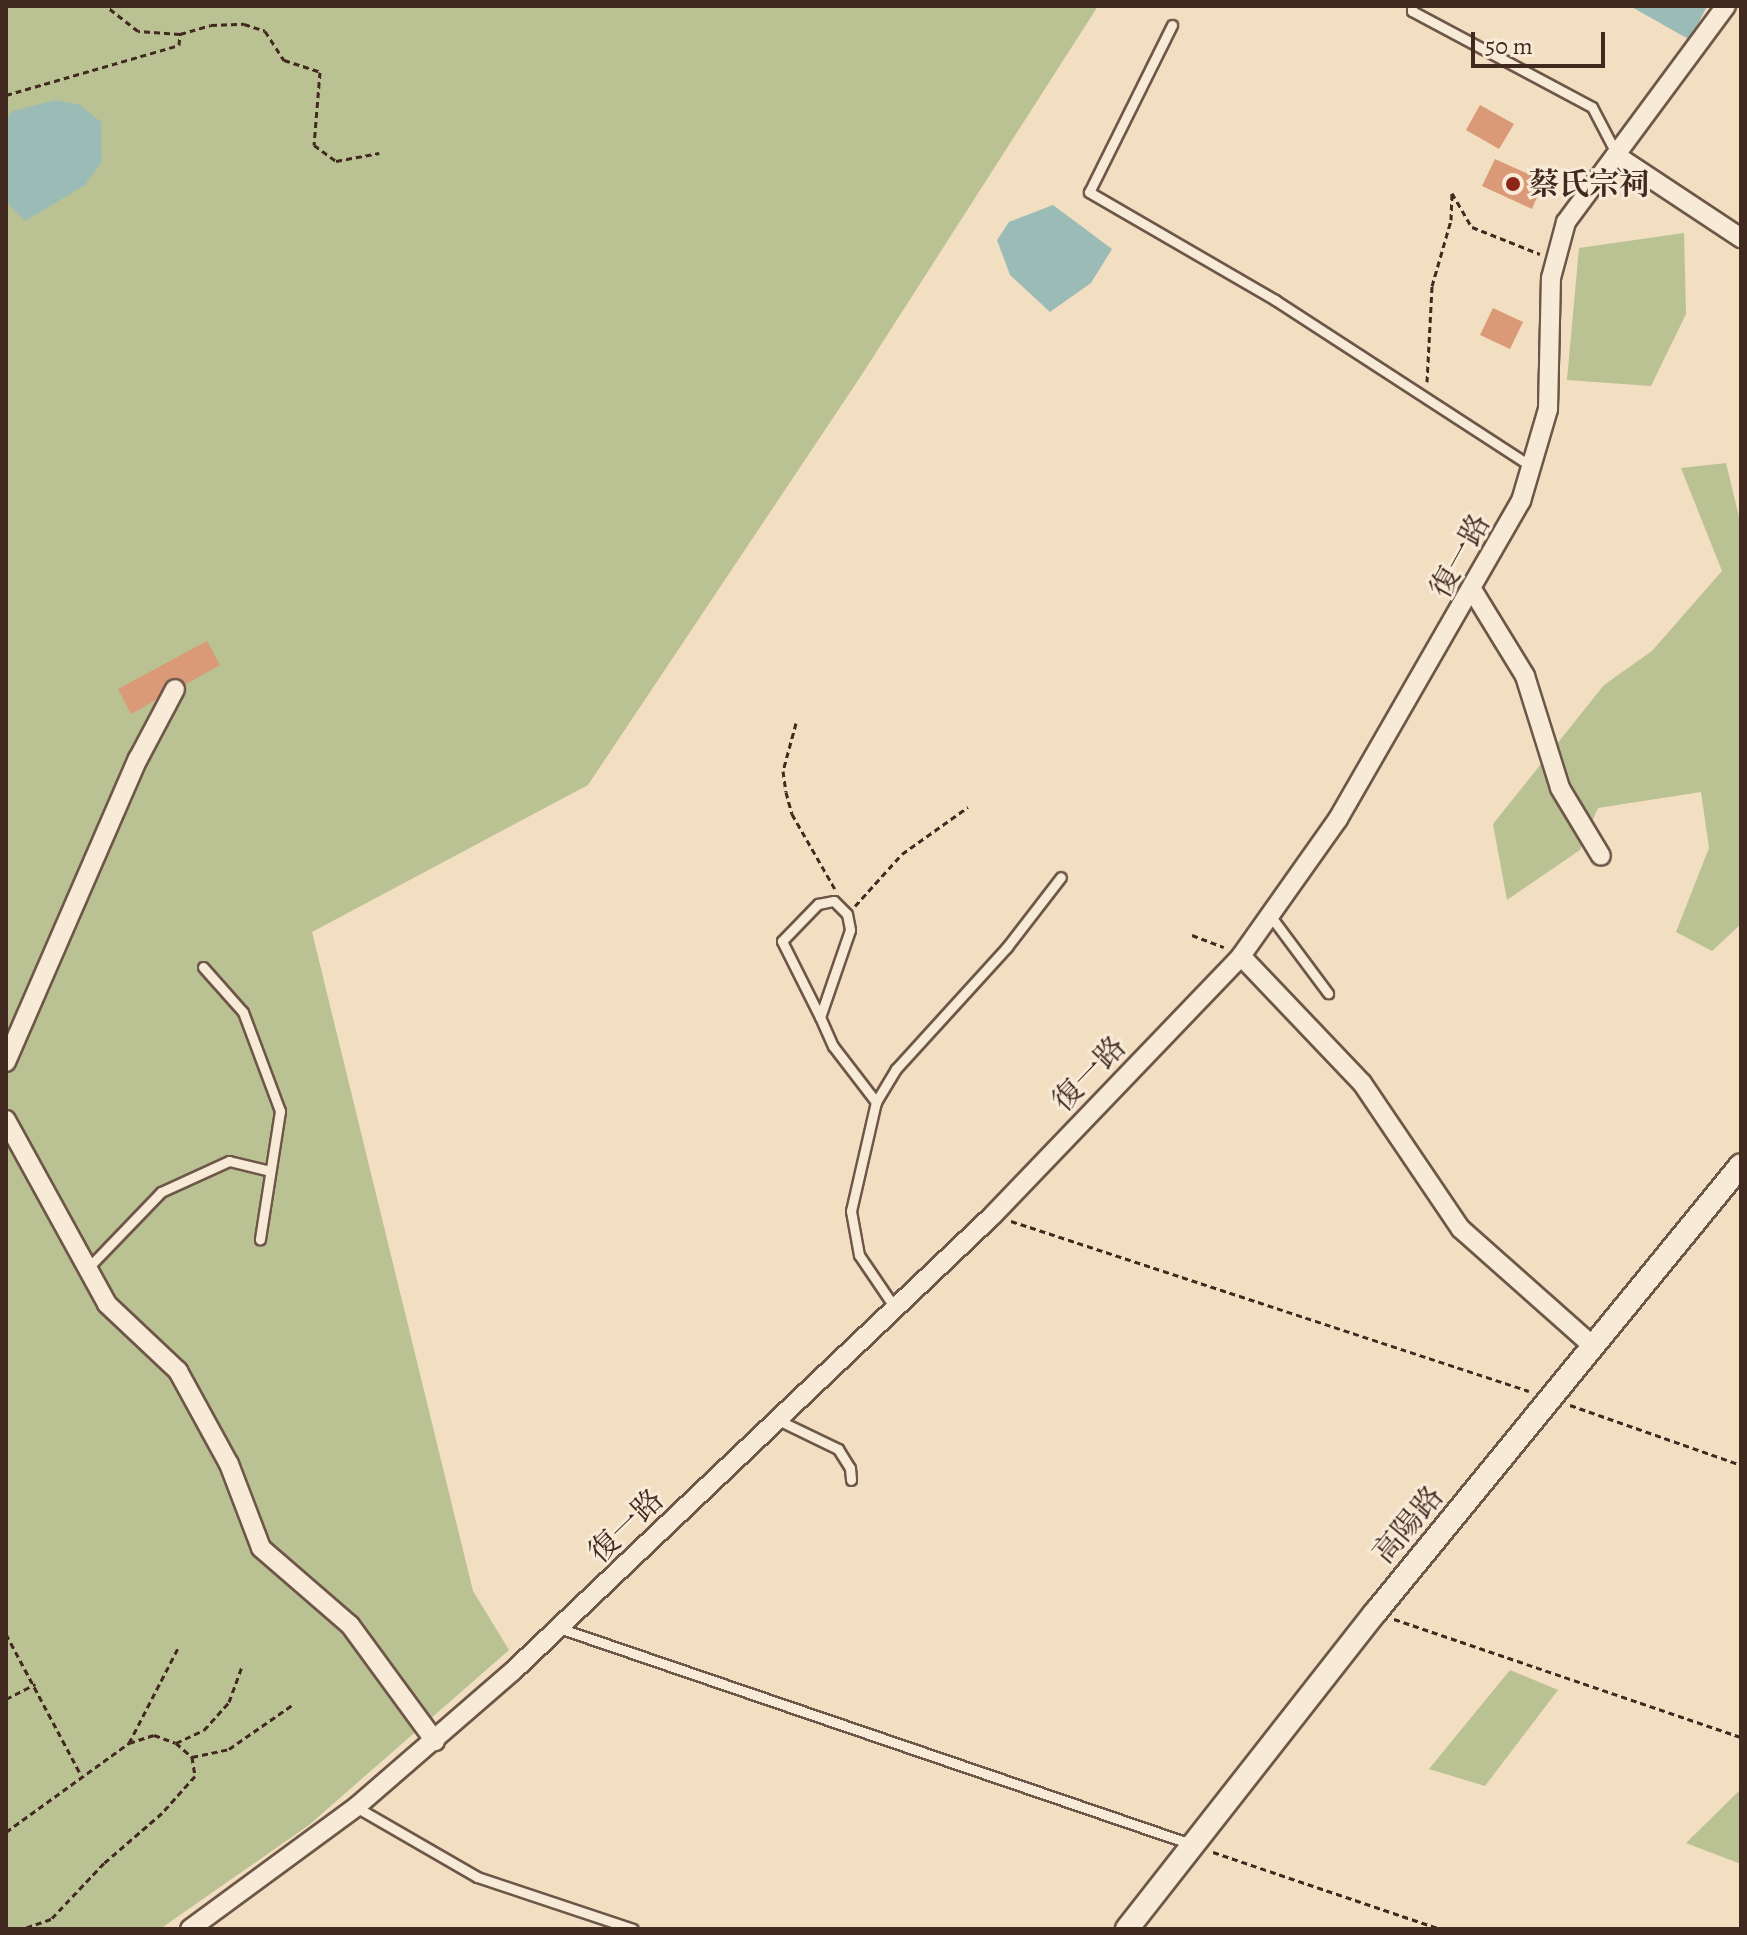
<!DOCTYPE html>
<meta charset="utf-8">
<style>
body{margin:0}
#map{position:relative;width:1747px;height:1935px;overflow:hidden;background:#f2dec1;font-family:Alegreya,"Noto Serif TC",serif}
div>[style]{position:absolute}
.green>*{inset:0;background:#bac193}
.water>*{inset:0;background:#9bbcb6}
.building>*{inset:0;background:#da9977}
.path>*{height:3px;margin-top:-1.5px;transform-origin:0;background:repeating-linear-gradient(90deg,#42291f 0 6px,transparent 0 10px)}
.roads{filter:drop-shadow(2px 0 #6e5648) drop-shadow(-2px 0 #6e5648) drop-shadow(0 2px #6e5648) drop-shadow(0 -2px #6e5648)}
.service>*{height:9px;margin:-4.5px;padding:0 4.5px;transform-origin:4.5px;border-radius:4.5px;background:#f7ead7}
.minor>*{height:18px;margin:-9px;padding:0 9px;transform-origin:9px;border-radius:9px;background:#f7ead7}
.tertiary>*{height:22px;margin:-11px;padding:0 11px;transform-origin:11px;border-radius:11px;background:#f7ead7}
.dots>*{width:22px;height:22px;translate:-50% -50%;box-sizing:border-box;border:4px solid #f7ead7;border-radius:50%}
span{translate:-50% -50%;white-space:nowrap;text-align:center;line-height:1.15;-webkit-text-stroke:6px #f7ead7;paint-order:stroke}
.poi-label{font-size:30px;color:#42291f;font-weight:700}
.left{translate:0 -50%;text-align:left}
.street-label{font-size:30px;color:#42291f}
.frame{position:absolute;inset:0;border:8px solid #42291f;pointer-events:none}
.scale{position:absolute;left:1471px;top:32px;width:134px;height:36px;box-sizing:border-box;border:4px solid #42291f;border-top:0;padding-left:10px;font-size:24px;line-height:28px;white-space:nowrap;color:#42291f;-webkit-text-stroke:6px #f7ead7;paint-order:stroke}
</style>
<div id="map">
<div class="green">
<div style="clip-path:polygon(6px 6px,1098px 6px,859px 379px,588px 785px,312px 932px,473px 1591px,509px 1650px,309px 1825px,160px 1929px,6px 1929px)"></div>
<div style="clip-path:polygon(1684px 233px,1686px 314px,1651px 386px,1567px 380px,1579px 248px)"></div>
<div style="clip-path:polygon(1726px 463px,1741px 525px,1741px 924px,1712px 951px,1676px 932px,1709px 848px,1701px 792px,1598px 808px,1580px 850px,1507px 900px,1493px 824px,1604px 685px,1652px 651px,1722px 571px,1681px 468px)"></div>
<div style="clip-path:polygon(1510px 1670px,1558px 1690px,1485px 1786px,1429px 1769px)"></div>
<div style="clip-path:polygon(1741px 1789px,1741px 1864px,1686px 1843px)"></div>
</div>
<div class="water">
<div style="clip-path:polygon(1630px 6px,1707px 6px,1690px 40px)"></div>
<div style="clip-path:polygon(56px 100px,80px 105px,101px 122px,102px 162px,85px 185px,25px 221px,6px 201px,6px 118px,13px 111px)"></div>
<div style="clip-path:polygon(1053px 205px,1112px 249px,1091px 283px,1050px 312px,1010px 275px,997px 240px,1009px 222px)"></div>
</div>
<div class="building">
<div style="clip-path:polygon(1480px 105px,1514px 124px,1499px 149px,1466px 130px)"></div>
<div style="clip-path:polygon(1495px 159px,1544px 181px,1532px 209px,1482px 186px)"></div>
<div style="clip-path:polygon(1493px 308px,1523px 322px,1510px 349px,1480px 335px)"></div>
<div style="clip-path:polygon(207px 641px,220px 665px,186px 684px,169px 679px,156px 700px,131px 714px,118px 689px)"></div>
</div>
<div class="path">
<div style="left:180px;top:34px;width:32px;rotate:-16deg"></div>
<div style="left:211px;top:25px;width:33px;rotate:-2deg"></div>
<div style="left:244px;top:24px;width:22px;rotate:18deg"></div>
<div style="left:265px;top:31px;width:35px;rotate:57deg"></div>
<div style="left:284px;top:60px;width:38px;rotate:18deg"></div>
<div style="left:320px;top:72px;width:73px;rotate:94.7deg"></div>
<div style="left:314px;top:145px;width:27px;rotate:36deg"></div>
<div style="left:336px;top:161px;width:44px;rotate:-10.5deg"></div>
<div style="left:6px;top:95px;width:180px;rotate:-16.1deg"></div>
<div style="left:179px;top:45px;width:11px;rotate:-85deg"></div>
<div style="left:180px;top:34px;width:42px;rotate:-175.9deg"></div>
<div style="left:138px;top:31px;width:41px;rotate:-142deg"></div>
<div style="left:1427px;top:382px;width:96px;rotate:-87deg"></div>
<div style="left:1432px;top:286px;width:69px;rotate:-73.9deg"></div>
<div style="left:1451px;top:220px;width:27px;rotate:-88deg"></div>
<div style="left:1452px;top:193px;width:39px;rotate:60deg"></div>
<div style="left:1472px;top:227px;width:73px;rotate:21.7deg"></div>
<div style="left:796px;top:723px;width:50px;rotate:105.2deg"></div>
<div style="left:783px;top:771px;width:21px;rotate:82deg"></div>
<div style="left:786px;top:792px;width:23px;rotate:75deg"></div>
<div style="left:792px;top:814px;width:86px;rotate:60.2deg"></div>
<div style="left:855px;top:906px;width:70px;rotate:-47.9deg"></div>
<div style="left:902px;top:854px;width:81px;rotate:-35.5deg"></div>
<div style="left:1192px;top:935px;width:34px;rotate:21deg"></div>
<div style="left:1011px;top:1221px;width:545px;rotate:18.17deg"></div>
<div style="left:1570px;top:1405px;width:181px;rotate:19.3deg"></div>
<div style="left:1394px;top:1619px;width:367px;rotate:18.8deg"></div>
<div style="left:6px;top:1634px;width:160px;rotate:62deg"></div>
<div style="left:6px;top:1699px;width:33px;rotate:-27deg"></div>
<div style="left:129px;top:1743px;width:109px;rotate:-62.7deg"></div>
<div style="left:176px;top:1743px;width:31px;rotate:-25deg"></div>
<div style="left:204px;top:1730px;width:38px;rotate:-48deg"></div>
<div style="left:229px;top:1702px;width:38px;rotate:-70deg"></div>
<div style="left:192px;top:1757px;width:38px;rotate:-12deg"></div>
<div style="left:229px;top:1749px;width:77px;rotate:-34.9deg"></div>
<div style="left:6px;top:1832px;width:152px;rotate:-35.9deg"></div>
<div style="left:129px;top:1743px;width:26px;rotate:-18deg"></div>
<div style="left:154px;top:1735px;width:23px;rotate:20deg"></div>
<div style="left:176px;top:1743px;width:21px;rotate:41deg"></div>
<div style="left:192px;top:1757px;width:19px;rotate:81deg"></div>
<div style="left:195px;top:1776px;width:50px;rotate:131.7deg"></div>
<div style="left:162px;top:1813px;width:77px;rotate:139.2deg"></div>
<div style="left:104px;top:1863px;width:77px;rotate:133.4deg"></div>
<div style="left:51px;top:1919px;width:31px;rotate:161deg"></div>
<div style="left:1213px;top:1852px;width:241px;rotate:18.7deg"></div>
</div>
<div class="roads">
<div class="service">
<div style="left:1412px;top:6px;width:5px;rotate:90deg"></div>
<div style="left:1412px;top:11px;width:204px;rotate:28.1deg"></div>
<div style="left:1592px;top:107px;width:52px;rotate:62.4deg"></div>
<div style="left:1172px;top:25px;width:186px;rotate:116.4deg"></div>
<div style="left:1089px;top:192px;width:215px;rotate:30.1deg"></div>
<div style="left:1275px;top:300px;width:305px;rotate:33deg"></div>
<div style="left:1272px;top:918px;width:94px;rotate:53.3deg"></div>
<div style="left:203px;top:967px;width:60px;rotate:48.4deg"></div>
<div style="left:243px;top:1012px;width:106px;rotate:69.5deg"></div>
<div style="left:280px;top:1111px;width:130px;rotate:98.9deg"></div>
<div style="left:820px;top:1017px;width:85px;rotate:-116.6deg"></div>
<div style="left:782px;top:941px;width:52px;rotate:-45.8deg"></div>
<div style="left:818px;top:904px;width:16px;rotate:-11deg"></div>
<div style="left:834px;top:901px;width:18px;rotate:45deg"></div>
<div style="left:847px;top:914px;width:16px;rotate:79deg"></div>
<div style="left:850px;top:930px;width:92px;rotate:109deg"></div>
<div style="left:820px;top:1017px;width:32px;rotate:66deg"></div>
<div style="left:833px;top:1046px;width:71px;rotate:52.5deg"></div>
<div style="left:87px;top:1269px;width:107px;rotate:-46.1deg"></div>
<div style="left:161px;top:1192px;width:75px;rotate:-24.5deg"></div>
<div style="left:229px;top:1161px;width:42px;rotate:13.7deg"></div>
<div style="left:895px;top:1308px;width:64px;rotate:-124.2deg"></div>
<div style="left:859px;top:1255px;width:45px;rotate:-100.3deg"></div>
<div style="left:851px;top:1211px;width:112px;rotate:-77.1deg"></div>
<div style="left:876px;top:1102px;width:39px;rotate:-59deg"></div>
<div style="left:896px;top:1069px;width:165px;rotate:-47.7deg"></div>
<div style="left:1007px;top:947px;width:88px;rotate:-52.4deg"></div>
<div style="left:778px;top:1420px;width:67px;rotate:25.8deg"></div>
<div style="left:838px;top:1449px;width:22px;rotate:58deg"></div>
<div style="left:850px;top:1468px;width:12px;rotate:85deg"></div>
<div style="left:559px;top:1628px;width:668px;rotate:18.87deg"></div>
<div style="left:356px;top:1807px;width:140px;rotate:30deg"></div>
<div style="left:477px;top:1877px;width:164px;rotate:18.4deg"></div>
</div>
<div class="minor">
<div style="left:1617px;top:156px;width:149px;rotate:33.5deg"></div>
<div style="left:1473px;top:591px;width:100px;rotate:58.5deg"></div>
<div style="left:1525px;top:676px;width:117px;rotate:72.6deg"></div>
<div style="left:1560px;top:788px;width:79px;rotate:58.9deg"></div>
<div style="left:1241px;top:956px;width:175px;rotate:46.4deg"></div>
<div style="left:1362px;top:1083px;width:176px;rotate:55.9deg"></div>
<div style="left:1461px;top:1229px;width:176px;rotate:41.6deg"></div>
<div style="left:6px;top:1062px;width:331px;rotate:-66.5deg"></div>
<div style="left:138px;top:759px;width:79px;rotate:-62.1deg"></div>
<div style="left:6px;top:1120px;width:210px;rotate:61.2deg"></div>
<div style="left:107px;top:1304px;width:98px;rotate:43.3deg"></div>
<div style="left:178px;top:1371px;width:106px;rotate:61.3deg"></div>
<div style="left:229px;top:1464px;width:90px;rotate:69.1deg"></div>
<div style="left:261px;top:1548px;width:118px;rotate:40.9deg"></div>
<div style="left:350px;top:1625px;width:144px;rotate:53.8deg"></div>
<div style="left:190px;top:1929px;width:206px;rotate:-36.3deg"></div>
<div style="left:356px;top:1807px;width:208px;rotate:-40.9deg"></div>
<div style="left:513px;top:1671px;width:662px;rotate:-43.53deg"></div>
<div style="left:993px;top:1215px;width:359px;rotate:-46.2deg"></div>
<div style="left:1241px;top:956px;width:168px;rotate:-54.7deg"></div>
<div style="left:1338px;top:819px;width:367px;rotate:-60.1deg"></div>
<div style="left:1521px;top:501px;width:96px;rotate:-73.6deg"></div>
<div style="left:1548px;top:409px;width:131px;rotate:-88.7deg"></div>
<div style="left:1551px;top:278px;width:58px;rotate:-75deg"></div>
<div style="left:1566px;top:222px;width:269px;rotate:-53.5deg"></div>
</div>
<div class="tertiary">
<div style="left:1127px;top:1929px;width:402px;rotate:-51.9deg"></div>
<div style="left:1375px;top:1613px;width:578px;rotate:-50.75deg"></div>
</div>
</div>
<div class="dots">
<div style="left:1513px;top:184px;background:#8f2418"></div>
</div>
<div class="poi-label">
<span class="left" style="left:1529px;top:184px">蔡氏宗祠</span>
</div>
<div class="street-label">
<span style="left:1460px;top:556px;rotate:-61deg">復一路</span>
<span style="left:1089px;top:1074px;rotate:-46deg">復一路</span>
<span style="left:1408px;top:1525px;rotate:-50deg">高陽路</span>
<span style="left:626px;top:1526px;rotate:-44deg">復一路</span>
</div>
<div class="frame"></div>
<div class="scale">50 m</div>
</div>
